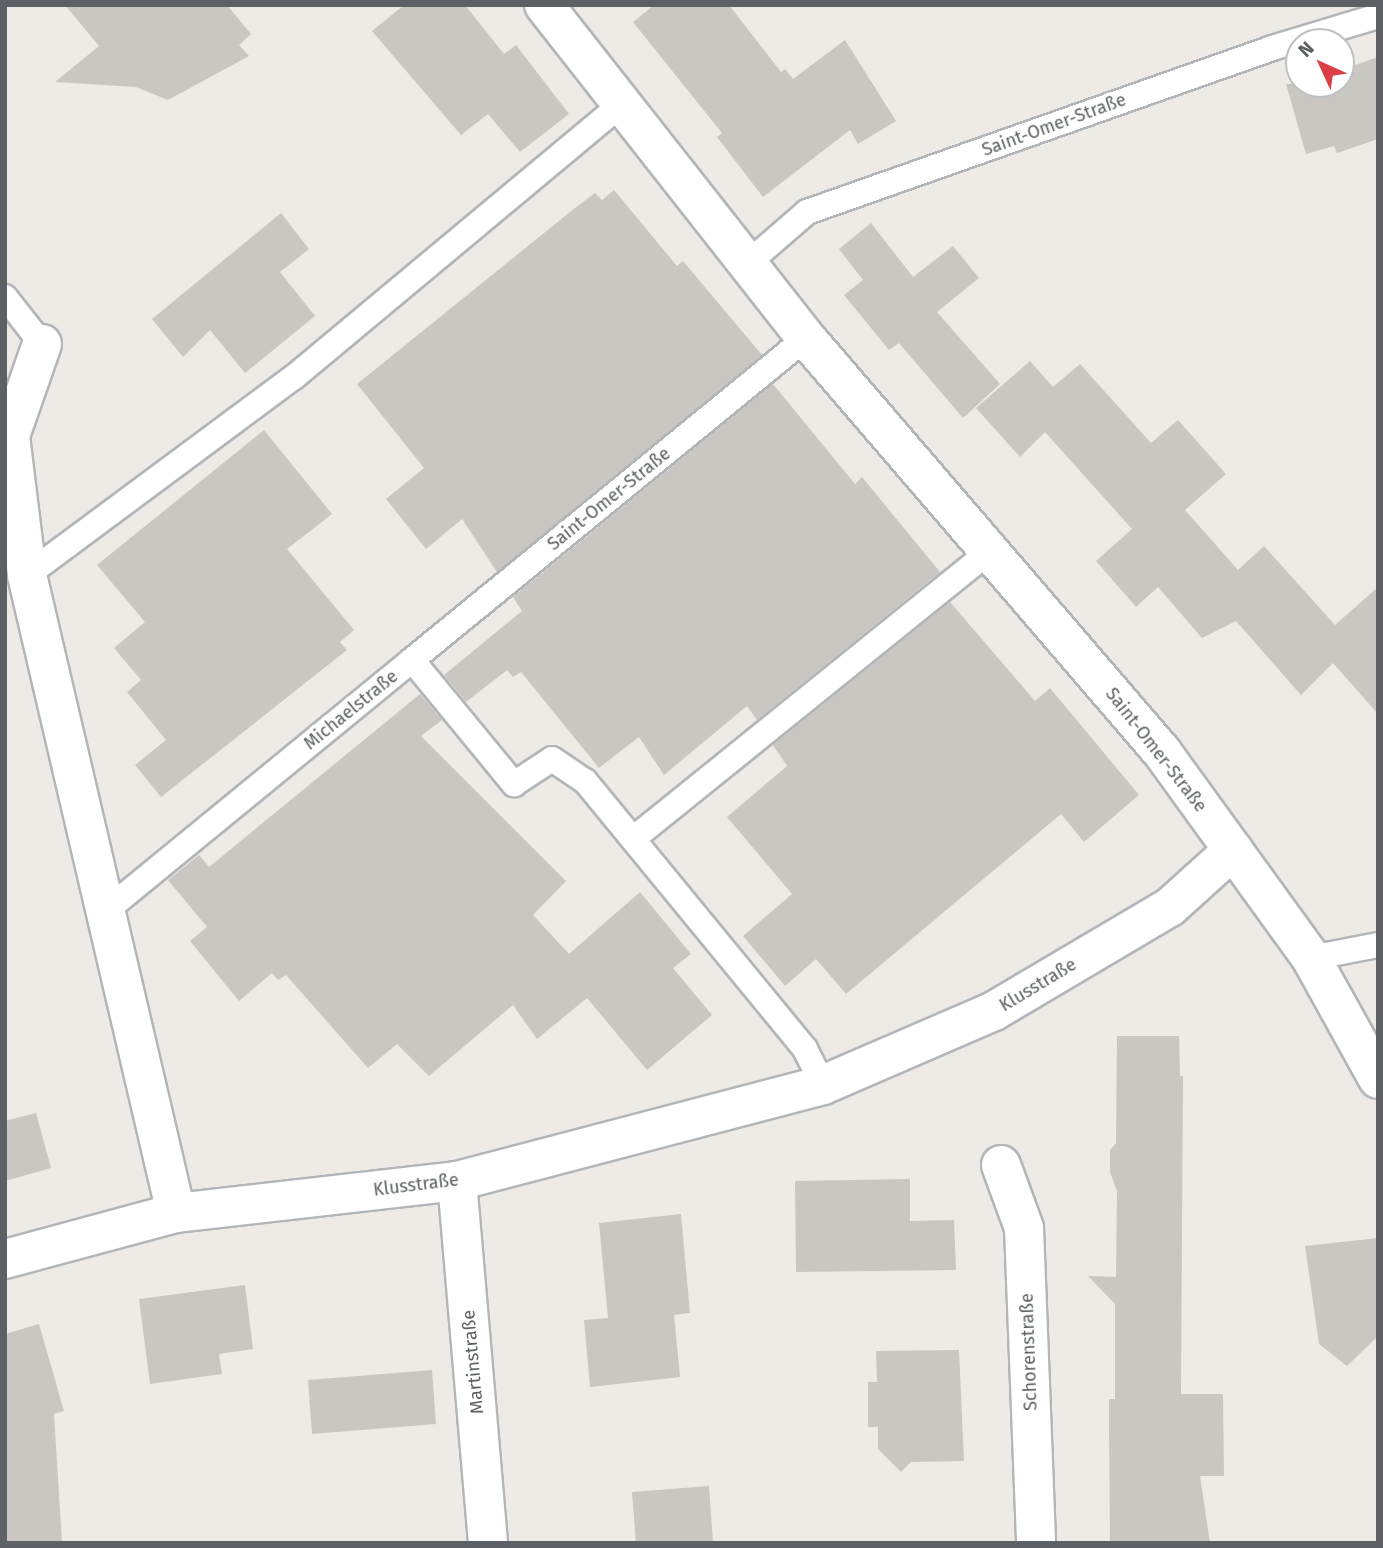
<!DOCTYPE html>
<meta charset="utf-8">
<style>
body{margin:0}
#map{position:relative;width:1383px;height:1548px;overflow:hidden;background:#eeebe6;font-family:"Fira Sans",sans-serif}
div>[style]{position:absolute}
.building>*{inset:0;background:#cac6c2}
.roads{filter:drop-shadow(2px 0 #b3b6b9) drop-shadow(-2px 0 #b3b6b9) drop-shadow(0 2px #b3b6b9) drop-shadow(0 -2px #b3b6b9)}
.service>*{height:24px;margin:-12px;padding:0 12px;transform-origin:12px;border-radius:12px;background:#fff}
.minor>*{height:38px;margin:-19px;padding:0 19px;transform-origin:19px;border-radius:19px;background:#fff}
span{translate:-50% -50%;white-space:nowrap;text-align:center;line-height:1.15;-webkit-text-stroke:7px #fff;paint-order:stroke}
.street-label{font-size:18px;color:#5d6165}
.frame{position:absolute;inset:0;border:7px solid #5d6165;pointer-events:none}
.north{position:absolute;left:1285px;top:28px;width:70px;height:70px;box-sizing:border-box;background:#fff;border:2px solid #bec0c1;border-radius:50%;rotate:315deg;font-size:19px;font-weight:700;line-height:28px;text-align:center;color:#5d6165}
.north::after{content:'';display:block;margin:auto;width:24px;height:32px;background:#dc3e45;clip-path:polygon(50% 0,100% 100%,50% 72%,0 100%)}
</style>
<div id="map">
<div class="building">
<div style="clip-path:polygon(65px 5px,227px 5px,251px 34px,239px 45px,249px 56px,168px 100px,136px 87px,55px 82px,99px 46px)"></div>
<div style="clip-path:polygon(404px 5px,465px 5px,504px 54px,516px 45px,569px 114px,520px 152px,488px 114px,461px 135px,372px 31px)"></div>
<div style="clip-path:polygon(654px 5px,729px 5px,781px 72px,785px 69px,793px 79px,845px 40px,896px 121px,858px 144px,850px 130px,763px 197px,717px 137px,722px 133px,633px 22px)"></div>
<div style="clip-path:polygon(1378px 57px,1378px 139px,1337px 153px,1334px 146px,1306px 154px,1286px 84px,1341px 84px,1341px 70px)"></div>
<div style="clip-path:polygon(614px 190px,677px 266px,683px 261px,762px 355px,497px 572px,462px 519px,426px 549px,386px 499px,424px 468px,357px 384px,575px 208px,595px 193px,602px 200px)"></div>
<div style="clip-path:polygon(281px 213px,309px 249px,280px 272px,315px 316px,245px 373px,210px 330px,183px 357px,152px 319px)"></div>
<div style="clip-path:polygon(871px 223px,913px 277px,953px 246px,979px 278px,937px 312px,1000px 384px,963px 418px,899px 343px,889px 350px,844px 295px,863px 280px,839px 249px)"></div>
<div style="clip-path:polygon(1030px 361px,1053px 387px,1080px 364px,1151px 443px,1178px 420px,1226px 474px,1185px 510px,1238px 570px,1264px 546px,1335px 625px,1378px 587px,1378px 714px,1333px 663px,1301px 695px,1236px 621px,1202px 638px,1158px 587px,1136px 607px,1096px 561px,1132px 529px,1045px 432px,1020px 457px,976px 408px)"></div>
<div style="clip-path:polygon(773px 384px,855px 484px,862px 477px,940px 572px,757px 720px,747px 706px,664px 775px,639px 737px,599px 768px,521px 672px,513px 677px,507px 670px,466px 702px,444px 675px,522px 611px,513px 597px)"></div>
<div style="clip-path:polygon(264px 430px,332px 514px,287px 549px,354px 630px,340px 642px,347px 650px,161px 797px,135px 765px,166px 740px,127px 692px,141px 680px,114px 648px,145px 622px,97px 565px)"></div>
<div style="clip-path:polygon(950px 602px,1035px 701px,1050px 688px,1139px 795px,1084px 842px,1061px 814px,846px 994px,816px 959px,785px 986px,743px 936px,792px 894px,727px 817px,787px 766px,773px 745px)"></div>
<div style="clip-path:polygon(420px 694px,442px 720px,421px 736px,566px 881px,533px 915px,569px 954px,640px 892px,691px 954px,673px 968px,712px 1015px,647px 1070px,587px 998px,537px 1039px,513px 1005px,429px 1076px,397px 1044px,368px 1068px,286px 975px,278px 980px,272px 973px,239px 1001px,190px 941px,207px 927px,168px 880px,199px 855px,209px 867px)"></div>
<div style="clip-path:polygon(1117px 1036px,1179px 1036px,1180px 1076px,1183px 1076px,1181px 1394px,1223px 1394px,1224px 1476px,1200px 1476px,1210px 1543px,1110px 1543px,1109px 1426px,1109px 1399px,1115px 1399px,1115px 1304px,1088px 1276px,1116px 1277px,1117px 1191px,1110px 1172px,1110px 1150px,1116px 1143px)"></div>
<div style="clip-path:polygon(36px 1113px,51px 1168px,5px 1181px,5px 1121px)"></div>
<div style="clip-path:polygon(910px 1179px,910px 1221px,954px 1220px,956px 1270px,796px 1272px,795px 1181px)"></div>
<div style="clip-path:polygon(681px 1214px,690px 1313px,674px 1315px,680px 1377px,590px 1387px,584px 1320px,608px 1318px,599px 1223px)"></div>
<div style="clip-path:polygon(1378px 1238px,1378px 1336px,1347px 1366px,1319px 1344px,1305px 1246px)"></div>
<div style="clip-path:polygon(245px 1285px,253px 1349px,219px 1354px,222px 1374px,150px 1384px,139px 1299px)"></div>
<div style="clip-path:polygon(39px 1324px,64px 1411px,54px 1414px,62px 1543px,5px 1543px,5px 1334px)"></div>
<div style="clip-path:polygon(959px 1350px,964px 1461px,911px 1462px,901px 1472px,878px 1449px,878px 1427px,868px 1427px,868px 1382px,877px 1382px,876px 1351px)"></div>
<div style="clip-path:polygon(432px 1370px,436px 1424px,312px 1434px,308px 1380px)"></div>
<div style="clip-path:polygon(709px 1486px,713px 1543px,636px 1543px,632px 1492px)"></div>
</div>
<div class="roads">
<div class="service">
<div style="left:747px;top:264px;width:79px;rotate:-40.9deg"></div>
<div style="left:807px;top:212px;width:493px;rotate:-19.4deg"></div>
<div style="left:1272px;top:48px;width:111px;rotate:-16.8deg"></div>
<div style="left:5px;top:297px;width:60px;rotate:51.8deg"></div>
<div style="left:27px;top:575px;width:332px;rotate:-36.6deg"></div>
<div style="left:294px;top:377px;width:425px;rotate:-39.8deg"></div>
<div style="left:412px;top:660px;width:509px;rotate:-39.26deg"></div>
<div style="left:633px;top:839px;width:459px;rotate:-38.9deg"></div>
<div style="left:108px;top:909px;width:393px;rotate:-39.3deg"></div>
<div style="left:412px;top:660px;width:161px;rotate:50.6deg"></div>
<div style="left:514px;top:784px;width:45px;rotate:-33.3deg"></div>
<div style="left:552px;top:759px;width:40px;rotate:34deg"></div>
<div style="left:585px;top:781px;width:347px;rotate:50.6deg"></div>
<div style="left:805px;top:1049px;width:40px;rotate:63.4deg"></div>
<div style="left:1311px;top:958px;width:68px;rotate:-11deg"></div>
</div>
<div class="minor">
<div style="left:544px;top:5px;width:424px;rotate:51.8deg"></div>
<div style="left:806px;top:338px;width:546px;rotate:49.31deg"></div>
<div style="left:1162px;top:752px;width:254px;rotate:54.1deg"></div>
<div style="left:1311px;top:958px;width:138px;rotate:61deg"></div>
<div style="left:42px;top:344px;width:97px;rotate:109.2deg"></div>
<div style="left:10px;top:436px;width:140px;rotate:83deg"></div>
<div style="left:27px;top:575px;width:655px;rotate:76.85deg"></div>
<div style="left:1001px;top:1165px;width:67px;rotate:69.9deg"></div>
<div style="left:1024px;top:1228px;width:315px;rotate:87.8deg"></div>
<div style="left:457px;top:1181px;width:363px;rotate:85.1deg"></div>
<div style="left:5px;top:1259px;width:177px;rotate:-15.1deg"></div>
<div style="left:176px;top:1213px;width:283px;rotate:-6.5deg"></div>
<div style="left:457px;top:1181px;width:378px;rotate:-14.7deg"></div>
<div style="left:823px;top:1085px;width:186px;rotate:-23.4deg"></div>
<div style="left:994px;top:1011px;width:204px;rotate:-30.6deg"></div>
<div style="left:1170px;top:907px;width:85px;rotate:-42.1deg"></div>
</div>
</div>
<div class="street-label">
<span style="left:1054px;top:125px;rotate:-20deg">Saint-Omer-Straße</span>
<span style="left:609px;top:499px;rotate:-39deg">Saint-Omer-Straße</span>
<span style="left:351px;top:710px;rotate:-39deg">Michaelstraße</span>
<span style="left:1156px;top:750px;rotate:52deg">Saint-Omer-Straße</span>
<span style="left:1038px;top:985px;rotate:-31deg">Klusstraße</span>
<span style="left:416px;top:1185px;rotate:-7deg">Klusstraße</span>
<span style="left:1029px;top:1352px;rotate:-92deg">Schorenstraße</span>
<span style="left:473px;top:1362px;rotate:-95deg">Martinstraße</span>
</div>
<div class="frame"></div>
<div class="north">N</div>
</div>
